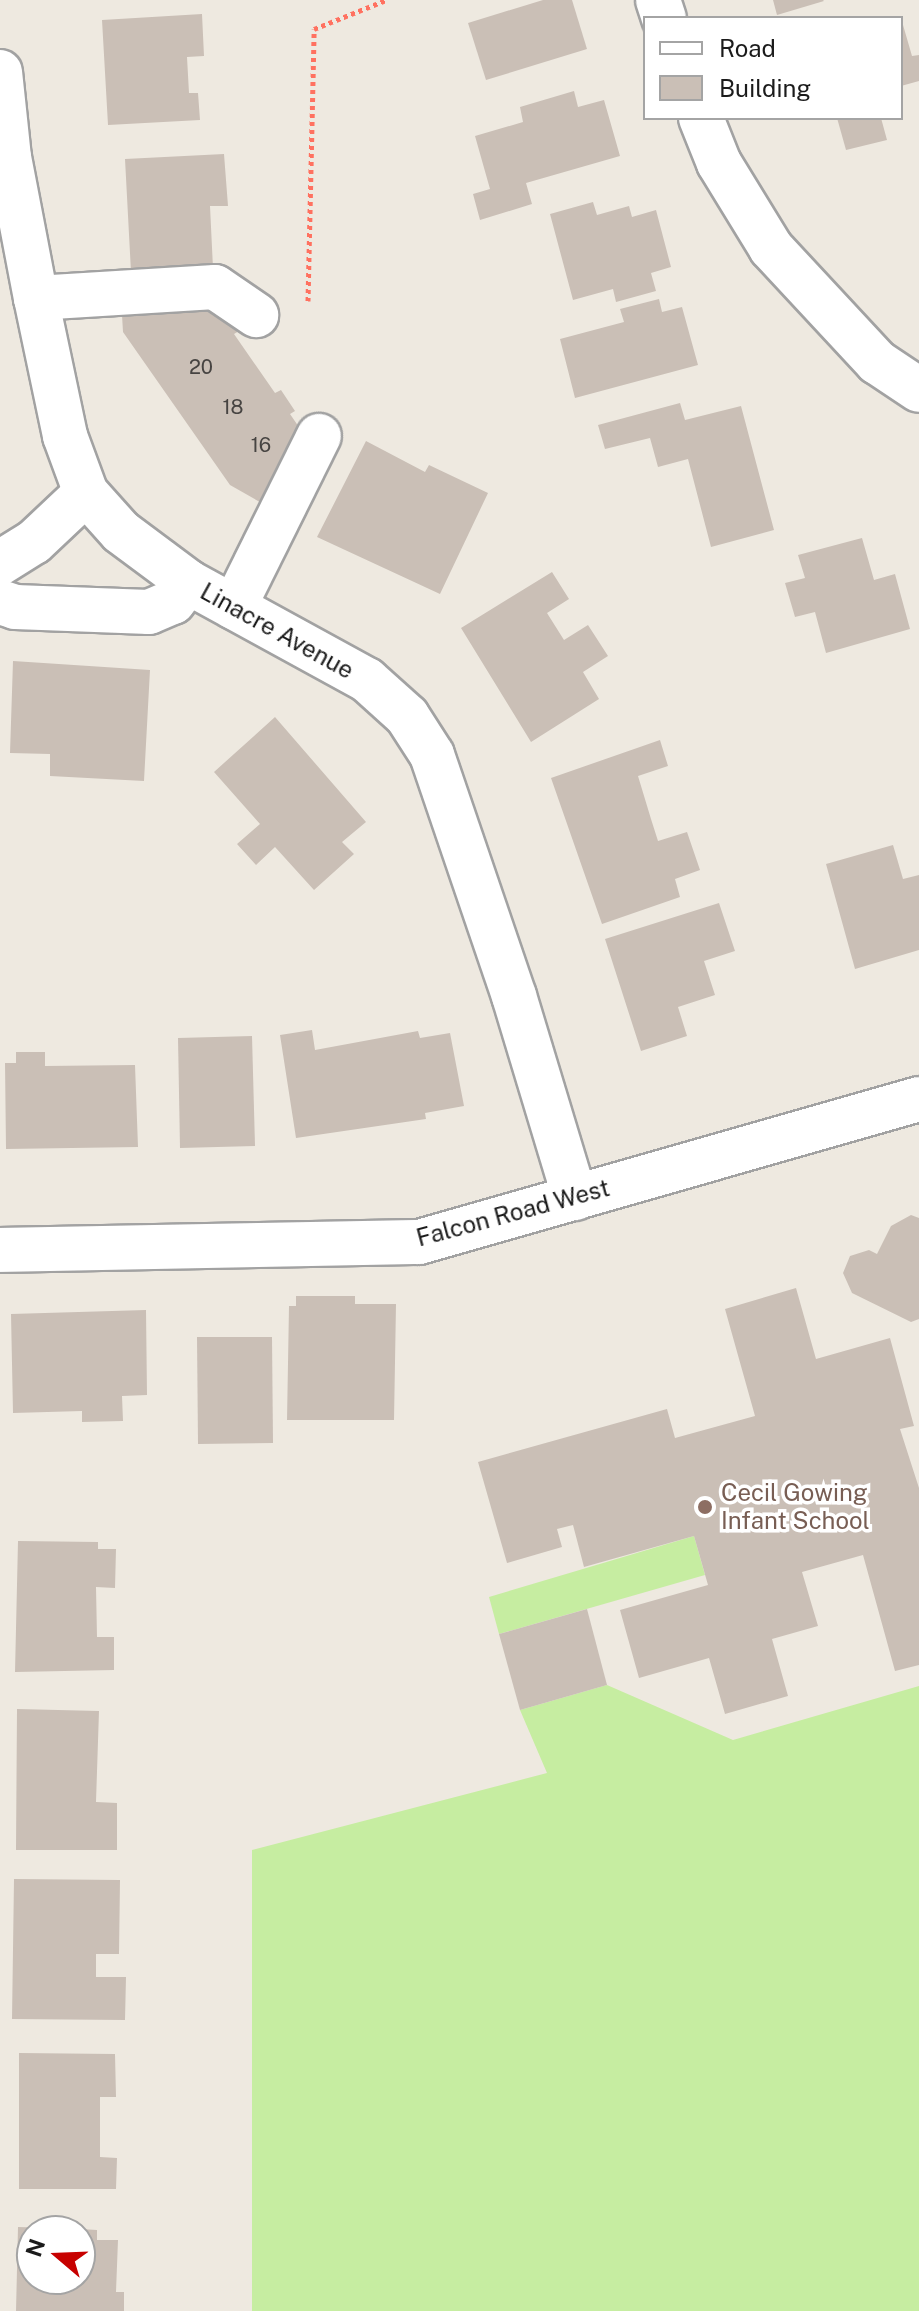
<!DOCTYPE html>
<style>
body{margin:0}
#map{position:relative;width:919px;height:2311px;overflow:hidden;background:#eee9e0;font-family:"Public Sans",sans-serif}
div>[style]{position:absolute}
.grass>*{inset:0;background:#c6eda1}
.building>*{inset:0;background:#cabfb6}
.path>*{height:5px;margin-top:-2.5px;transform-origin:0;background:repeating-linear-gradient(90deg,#ff7160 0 4px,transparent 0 8px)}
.roads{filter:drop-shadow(2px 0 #a2a2a2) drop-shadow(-2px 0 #a2a2a2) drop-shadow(0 2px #a2a2a2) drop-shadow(0 -2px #a2a2a2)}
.minor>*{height:44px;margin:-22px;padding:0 22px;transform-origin:22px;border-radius:22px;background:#fff}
.dots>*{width:22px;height:22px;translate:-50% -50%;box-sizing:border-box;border:4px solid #fff;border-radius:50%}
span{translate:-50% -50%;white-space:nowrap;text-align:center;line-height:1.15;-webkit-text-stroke:7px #fff;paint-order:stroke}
.number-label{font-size:20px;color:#474442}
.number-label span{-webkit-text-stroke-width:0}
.street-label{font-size:24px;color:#1b1b1b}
.education-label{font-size:24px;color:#785e54}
.left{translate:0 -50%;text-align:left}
.legend{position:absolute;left:643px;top:16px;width:260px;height:104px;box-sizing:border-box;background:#fff;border:2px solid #a4a4a4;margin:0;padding:10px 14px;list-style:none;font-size:24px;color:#1b1b1b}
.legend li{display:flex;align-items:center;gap:16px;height:40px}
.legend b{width:40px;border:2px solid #a4a4a4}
.north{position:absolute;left:16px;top:2215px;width:80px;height:80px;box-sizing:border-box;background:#fff;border:2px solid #a4a4a4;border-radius:50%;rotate:289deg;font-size:22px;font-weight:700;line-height:32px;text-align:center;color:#1b1b1b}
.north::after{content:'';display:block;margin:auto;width:28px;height:36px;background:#c70100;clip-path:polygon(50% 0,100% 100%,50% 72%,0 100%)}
</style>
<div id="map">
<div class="grass">
<div style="clip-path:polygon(694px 1536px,705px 1575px,499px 1634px,489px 1597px)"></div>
<div style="clip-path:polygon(607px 1685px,733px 1740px,919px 1686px,919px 2311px,252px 2311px,252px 1850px,547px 1773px,520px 1710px)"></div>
</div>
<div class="building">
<div style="clip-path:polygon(543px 0,572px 0,587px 49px,486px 80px,468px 23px)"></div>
<div style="clip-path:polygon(773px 0,823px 0,824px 1px,777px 15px)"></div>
<div style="clip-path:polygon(202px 14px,204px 56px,187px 57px,189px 93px,198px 93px,200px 120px,108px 125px,102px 20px)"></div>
<div style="clip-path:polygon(901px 18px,912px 56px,919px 55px,919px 81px,901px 86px)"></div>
<div style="clip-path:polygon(574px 91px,578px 107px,604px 100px,620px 156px,526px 183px,532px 204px,480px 220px,473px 194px,490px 189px,475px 136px,523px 122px,520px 107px)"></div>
<div style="clip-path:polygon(837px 118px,881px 118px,887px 140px,846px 150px)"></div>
<div style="clip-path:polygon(224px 154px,228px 206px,210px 206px,213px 268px,131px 272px,125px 159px)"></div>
<div style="clip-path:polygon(593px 202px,597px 215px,629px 206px,632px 217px,656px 210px,671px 267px,651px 273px,656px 291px,616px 302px,613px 289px,573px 300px,550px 214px)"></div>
<div style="clip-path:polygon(204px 293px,229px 317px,239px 331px,234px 334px,275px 393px,281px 390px,295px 411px,290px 414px,303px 433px,265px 505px,230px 485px,123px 332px,121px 298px)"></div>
<div style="clip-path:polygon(659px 299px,662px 312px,682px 307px,698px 365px,575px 398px,560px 339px,624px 322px,620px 309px)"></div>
<div style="clip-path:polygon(680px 403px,685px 420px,741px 406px,774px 530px,711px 547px,688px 459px,658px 467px,650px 438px,605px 449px,598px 425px)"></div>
<div style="clip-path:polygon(366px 441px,425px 472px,429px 465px,488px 493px,440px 594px,317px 537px)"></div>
<div style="clip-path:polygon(862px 538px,874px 580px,895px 574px,910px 629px,826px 653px,815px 612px,795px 617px,785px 583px,805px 578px,798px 555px)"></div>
<div style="clip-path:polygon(552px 572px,569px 599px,547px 613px,564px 640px,588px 625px,608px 656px,583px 672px,599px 699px,531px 742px,461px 628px)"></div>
<div style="clip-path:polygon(13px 661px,150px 670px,144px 781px,50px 776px,50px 754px,10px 753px)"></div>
<div style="clip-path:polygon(275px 717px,366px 822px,342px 842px,354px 854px,314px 890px,275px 847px,256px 865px,237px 844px,260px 824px,214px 772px)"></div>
<div style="clip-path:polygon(660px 740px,668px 766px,638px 776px,651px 819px,658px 841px,687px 832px,700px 870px,675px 879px,680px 897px,602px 924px,551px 778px)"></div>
<div style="clip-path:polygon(893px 845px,903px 879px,919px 875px,919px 950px,855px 969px,826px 864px)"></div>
<div style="clip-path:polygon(719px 903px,735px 951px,704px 961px,715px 995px,678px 1007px,687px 1036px,641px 1051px,605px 939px)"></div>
<div style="clip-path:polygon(312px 1030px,315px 1050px,418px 1031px,420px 1038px,450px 1033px,464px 1106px,425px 1113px,426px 1119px,296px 1138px,280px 1035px)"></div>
<div style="clip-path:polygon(252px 1036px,255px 1146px,180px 1148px,178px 1038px)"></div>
<div style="clip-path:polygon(16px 1052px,45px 1052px,45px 1066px,135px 1065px,138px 1147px,6px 1149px,5px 1063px,16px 1063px)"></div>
<div style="clip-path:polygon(911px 1215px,919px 1218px,919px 1319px,911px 1322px,852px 1293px,843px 1273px,850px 1256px,869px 1250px,877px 1254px,891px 1226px)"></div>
<div style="clip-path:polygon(796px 1288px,816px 1359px,890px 1338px,914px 1426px,900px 1429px,919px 1488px,919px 1665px,895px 1671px,863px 1555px,802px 1572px,818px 1626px,772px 1639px,788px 1696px,725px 1714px,709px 1658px,639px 1678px,620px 1610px,708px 1585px,694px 1536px,584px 1567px,573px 1525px,557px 1529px,562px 1547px,507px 1563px,478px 1462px,667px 1409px,675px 1438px,755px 1416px,725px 1309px)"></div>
<div style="clip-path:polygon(296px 1296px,355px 1296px,355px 1304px,396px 1304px,394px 1420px,287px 1420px,289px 1306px,296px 1306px)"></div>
<div style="clip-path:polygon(146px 1310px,147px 1395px,122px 1396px,123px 1421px,82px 1422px,82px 1411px,13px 1413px,11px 1314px)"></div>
<div style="clip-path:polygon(197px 1337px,272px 1337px,273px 1443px,198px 1444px)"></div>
<div style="clip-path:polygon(18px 1541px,98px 1542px,98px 1549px,116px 1549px,115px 1588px,96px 1587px,97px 1637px,114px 1637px,114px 1670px,15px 1672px)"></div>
<div style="clip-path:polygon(587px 1609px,607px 1685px,520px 1710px,499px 1634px)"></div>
<div style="clip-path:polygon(17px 1709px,99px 1711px,96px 1802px,117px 1803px,117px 1850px,16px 1850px)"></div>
<div style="clip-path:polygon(14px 1879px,120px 1880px,119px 1954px,96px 1954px,96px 1977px,126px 1977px,125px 2020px,12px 2019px)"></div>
<div style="clip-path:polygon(19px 2053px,115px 2054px,116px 2097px,100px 2097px,100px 2157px,117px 2158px,116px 2189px,19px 2189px)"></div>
<div style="clip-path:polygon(18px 2227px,53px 2228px,32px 2231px,32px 2279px,80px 2279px,80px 2229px,97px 2230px,97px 2240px,118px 2240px,116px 2292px,124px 2292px,124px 2311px,16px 2311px)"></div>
</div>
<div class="path">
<div style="left:308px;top:301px;width:272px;rotate:-88.7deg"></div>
<div style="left:314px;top:29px;width:78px;rotate:-21.9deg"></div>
</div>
<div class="roads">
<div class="minor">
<div style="left:658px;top:0;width:19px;rotate:72deg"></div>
<div style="left:0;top:72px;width:85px;rotate:84deg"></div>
<div style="left:9px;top:157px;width:144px;rotate:79.2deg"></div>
<div style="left:36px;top:298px;width:141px;rotate:78.1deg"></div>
<div style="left:65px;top:436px;width:61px;rotate:69.8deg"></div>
<div style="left:86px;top:493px;width:52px;rotate:48.1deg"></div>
<div style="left:121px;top:532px;width:84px;rotate:36.7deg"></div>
<div style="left:188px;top:582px;width:204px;rotate:28.7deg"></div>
<div style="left:367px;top:680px;width:54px;rotate:42deg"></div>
<div style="left:407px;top:716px;width:46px;rotate:57.3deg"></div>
<div style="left:432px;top:755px;width:255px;rotate:71.2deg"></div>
<div style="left:514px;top:996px;width:211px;rotate:73.2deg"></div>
<div style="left:701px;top:118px;width:48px;rotate:68.2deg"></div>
<div style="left:719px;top:163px;width:100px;rotate:58.5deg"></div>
<div style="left:771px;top:248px;width:156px;rotate:47.1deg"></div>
<div style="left:877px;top:362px;width:50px;rotate:33.7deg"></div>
<div style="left:36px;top:298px;width:179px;rotate:-3.5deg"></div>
<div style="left:215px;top:287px;width:50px;rotate:34.3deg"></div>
<div style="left:0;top:563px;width:40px;rotate:-32deg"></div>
<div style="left:34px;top:542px;width:71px;rotate:-43.3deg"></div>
<div style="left:0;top:602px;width:16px;rotate:18deg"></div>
<div style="left:15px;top:607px;width:134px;rotate:2.1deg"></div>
<div style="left:149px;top:612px;width:26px;rotate:-23deg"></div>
<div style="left:173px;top:602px;width:25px;rotate:-53deg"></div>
<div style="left:234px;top:607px;width:191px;rotate:-63.6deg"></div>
<div style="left:0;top:1250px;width:419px;rotate:-1.1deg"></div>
<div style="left:419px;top:1242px;width:520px;rotate:-15.96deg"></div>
</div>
</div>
<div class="dots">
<div style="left:705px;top:1507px;background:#8d6e63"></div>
</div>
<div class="number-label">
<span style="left:201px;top:367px">20</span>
<span style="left:233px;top:407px">18</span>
<span style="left:261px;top:445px">16</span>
</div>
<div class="street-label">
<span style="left:277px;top:631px;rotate:29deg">Linacre Avenue</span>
<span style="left:513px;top:1213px;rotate:-15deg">Falcon Road West</span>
</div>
<div class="education-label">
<span class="left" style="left:721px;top:1507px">Cecil Gowing<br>Infant School</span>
</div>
<ul class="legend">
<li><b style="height:10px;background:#fff"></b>Road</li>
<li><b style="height:22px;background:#cabfb6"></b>Building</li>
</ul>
<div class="north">N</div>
</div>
